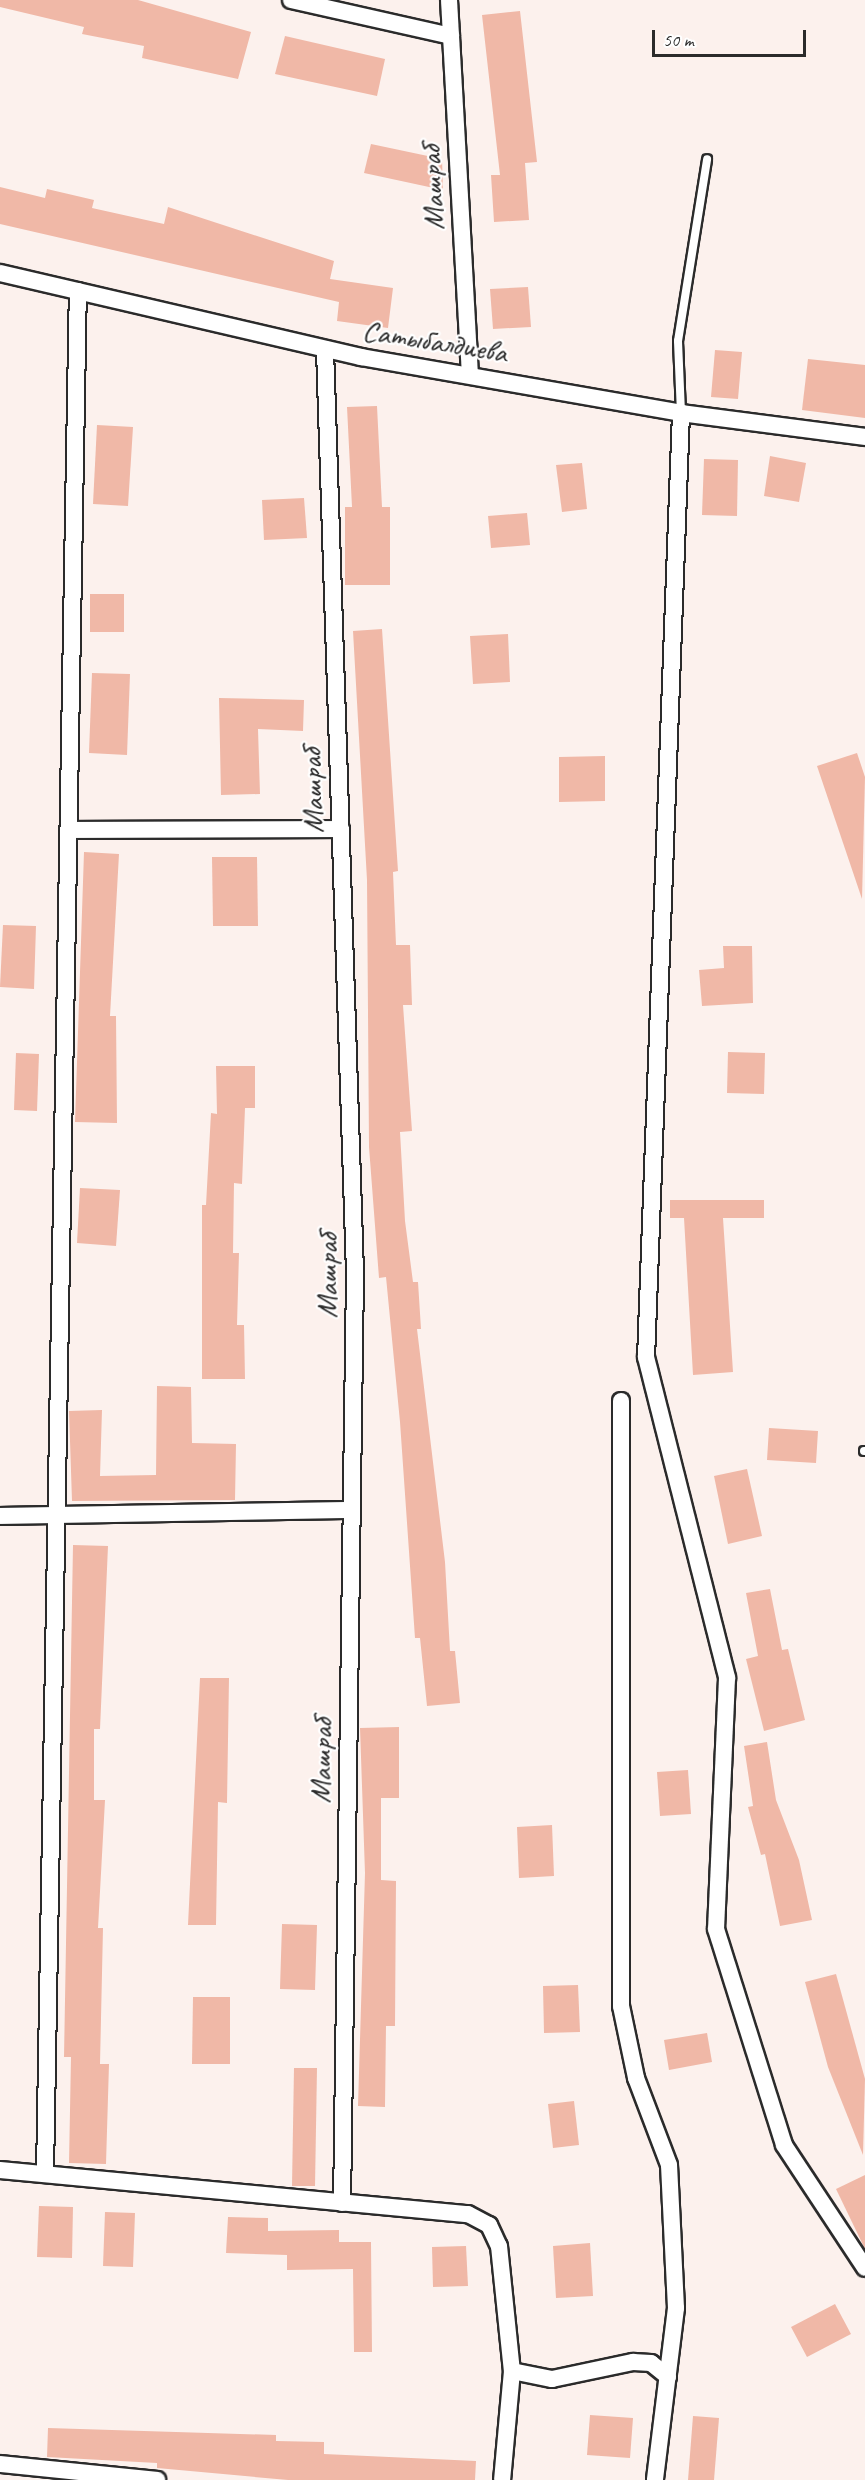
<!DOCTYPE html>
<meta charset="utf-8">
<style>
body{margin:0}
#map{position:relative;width:865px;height:2480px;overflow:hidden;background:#fcf1ed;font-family:Caveat,sans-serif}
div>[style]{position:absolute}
.building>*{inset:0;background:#f0b8a7}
.roads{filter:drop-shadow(2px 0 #2b2b2b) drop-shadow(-2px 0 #2b2b2b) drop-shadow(0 2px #2b2b2b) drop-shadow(0 -2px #2b2b2b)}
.service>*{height:8px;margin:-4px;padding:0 4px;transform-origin:4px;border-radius:4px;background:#fff}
.minor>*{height:16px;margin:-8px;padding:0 8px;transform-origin:8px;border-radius:8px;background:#fff}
span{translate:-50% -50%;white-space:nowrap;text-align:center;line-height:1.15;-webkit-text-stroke:4.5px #fff;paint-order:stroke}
.street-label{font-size:30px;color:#2b2b2b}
.scale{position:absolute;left:652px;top:30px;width:154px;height:27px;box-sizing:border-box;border:3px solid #2b2b2b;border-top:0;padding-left:8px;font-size:18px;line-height:21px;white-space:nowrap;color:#2b2b2b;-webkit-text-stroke:4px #fff;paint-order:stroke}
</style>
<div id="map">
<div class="building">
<div style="clip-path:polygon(0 0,138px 0,251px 32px,238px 79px,142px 58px,144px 46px,82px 34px,84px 27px,0 7px)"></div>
<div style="clip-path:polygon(520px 11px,537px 162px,525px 163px,529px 220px,494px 222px,491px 175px,500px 175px,482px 15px)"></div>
<div style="clip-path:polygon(285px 36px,385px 59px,377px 96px,275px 74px)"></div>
<div style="clip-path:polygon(371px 144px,442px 159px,443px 190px,364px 173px)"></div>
<div style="clip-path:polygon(0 187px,45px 198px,47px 189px,94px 200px,92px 208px,164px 224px,168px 207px,334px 261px,330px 279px,393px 288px,388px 328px,337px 321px,339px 302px,0 224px)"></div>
<div style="clip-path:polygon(528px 287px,531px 327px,493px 329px,490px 289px)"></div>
<div style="clip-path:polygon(715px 350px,742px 352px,738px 399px,711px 397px)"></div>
<div style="clip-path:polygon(808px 359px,865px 365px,865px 418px,802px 410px)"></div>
<div style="clip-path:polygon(377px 406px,382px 507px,390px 507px,390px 585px,345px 585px,345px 507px,352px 507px,347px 407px)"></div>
<div style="clip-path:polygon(97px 425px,133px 427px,128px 506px,93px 504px)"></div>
<div style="clip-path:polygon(770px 456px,806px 463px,799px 502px,764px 496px)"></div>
<div style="clip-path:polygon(704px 459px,738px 460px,737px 516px,702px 515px)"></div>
<div style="clip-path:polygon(582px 463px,587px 509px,562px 512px,556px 465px)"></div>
<div style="clip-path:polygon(304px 498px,307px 538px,264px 540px,262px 500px)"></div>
<div style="clip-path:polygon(527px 513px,530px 545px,491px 548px,488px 516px)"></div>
<div style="clip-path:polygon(90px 594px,124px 594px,124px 632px,90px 632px)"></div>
<div style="clip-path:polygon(382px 629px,398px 871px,393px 872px,396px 945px,410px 945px,412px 1005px,403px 1005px,412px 1131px,400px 1132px,405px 1221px,413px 1282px,418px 1282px,421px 1329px,417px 1329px,445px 1562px,450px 1651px,455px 1651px,460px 1703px,427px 1706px,420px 1638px,415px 1638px,400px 1422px,386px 1277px,379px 1278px,369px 1147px,367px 880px,353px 631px)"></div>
<div style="clip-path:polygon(508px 634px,510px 682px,473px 684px,470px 636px)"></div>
<div style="clip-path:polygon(92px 673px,130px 674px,127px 755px,89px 753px)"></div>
<div style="clip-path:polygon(219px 698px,304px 700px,303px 731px,258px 729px,260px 794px,221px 795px)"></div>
<div style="clip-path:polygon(857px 753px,865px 777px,862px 899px,817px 766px)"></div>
<div style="clip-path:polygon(605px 756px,605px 801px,559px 802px,559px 757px)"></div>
<div style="clip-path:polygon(84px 852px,119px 854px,110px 1016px,116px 1016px,117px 1123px,75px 1122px)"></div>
<div style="clip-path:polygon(212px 857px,257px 857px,258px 926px,213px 926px)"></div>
<div style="clip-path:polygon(3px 925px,36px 926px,34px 989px,0 987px)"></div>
<div style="clip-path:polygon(723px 946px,752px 946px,753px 1003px,702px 1006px,699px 970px,724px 968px)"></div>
<div style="clip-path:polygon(728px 1052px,765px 1053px,764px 1094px,727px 1093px)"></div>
<div style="clip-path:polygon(16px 1053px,39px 1054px,37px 1111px,14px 1110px)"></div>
<div style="clip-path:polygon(216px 1066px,255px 1066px,255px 1108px,245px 1108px,242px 1184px,234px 1183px,233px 1253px,239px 1253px,237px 1325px,244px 1325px,245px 1379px,202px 1379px,202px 1205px,206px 1205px,211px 1113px,217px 1114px)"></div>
<div style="clip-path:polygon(80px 1188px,120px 1190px,116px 1246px,77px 1243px)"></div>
<div style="clip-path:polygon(670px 1200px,764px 1200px,764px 1218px,723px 1218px,733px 1372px,693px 1375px,684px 1218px,670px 1218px)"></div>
<div style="clip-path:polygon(157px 1386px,191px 1387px,192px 1443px,236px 1444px,235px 1500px,72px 1501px,69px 1411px,102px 1410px,100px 1476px,156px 1475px)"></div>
<div style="clip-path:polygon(769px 1428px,818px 1431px,816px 1463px,767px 1460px)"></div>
<div style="clip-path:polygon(747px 1469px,762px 1536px,728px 1544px,714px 1476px)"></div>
<div style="clip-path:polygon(73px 1545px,108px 1546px,100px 1729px,94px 1729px,94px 1800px,105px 1800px,98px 1928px,103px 1928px,100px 2064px,109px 2064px,106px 2164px,69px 2163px,71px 2057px,64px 2057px)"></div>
<div style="clip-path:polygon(770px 1589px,782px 1650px,788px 1649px,805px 1720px,764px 1731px,746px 1659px,758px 1656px,746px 1593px)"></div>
<div style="clip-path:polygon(200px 1678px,229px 1678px,227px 1803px,218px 1802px,216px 1925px,188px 1925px)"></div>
<div style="clip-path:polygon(399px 1727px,399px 1798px,381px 1798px,381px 1880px,396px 1881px,395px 2026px,386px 2026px,385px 2107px,358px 2106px,365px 1873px,360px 1728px)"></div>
<div style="clip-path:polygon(767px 1742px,776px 1800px,799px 1860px,812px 1920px,780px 1926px,765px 1854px,761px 1855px,748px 1807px,753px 1806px,744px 1746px)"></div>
<div style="clip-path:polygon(688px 1770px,691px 1814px,660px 1816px,657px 1772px)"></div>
<div style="clip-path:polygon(552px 1825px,554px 1876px,519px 1878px,517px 1827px)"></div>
<div style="clip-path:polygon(282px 1924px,317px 1925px,315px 1990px,280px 1989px)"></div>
<div style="clip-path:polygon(836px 1974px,865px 2079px,863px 2155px,828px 2067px,805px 1982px)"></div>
<div style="clip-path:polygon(578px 1985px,580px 2032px,544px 2033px,543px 1986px)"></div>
<div style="clip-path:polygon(193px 1997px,230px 1997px,230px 2064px,192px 2064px)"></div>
<div style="clip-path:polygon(707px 2033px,712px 2062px,669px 2070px,664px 2040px)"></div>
<div style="clip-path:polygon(294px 2068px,317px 2068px,315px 2186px,292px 2186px)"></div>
<div style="clip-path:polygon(574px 2101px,579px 2145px,553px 2148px,548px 2104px)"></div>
<div style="clip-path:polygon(865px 2175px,865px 2249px,836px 2189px)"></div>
<div style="clip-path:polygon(39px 2206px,73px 2207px,72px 2258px,37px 2257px)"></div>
<div style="clip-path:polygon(105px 2212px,135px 2213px,133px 2267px,103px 2266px)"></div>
<div style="clip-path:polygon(228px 2217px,268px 2218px,268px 2231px,339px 2230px,339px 2242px,371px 2242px,372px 2352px,354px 2352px,353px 2269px,287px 2270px,287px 2255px,226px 2253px)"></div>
<div style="clip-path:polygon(590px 2243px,593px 2296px,556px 2298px,553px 2246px)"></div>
<div style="clip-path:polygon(466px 2246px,468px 2286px,433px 2287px,432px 2247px)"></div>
<div style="clip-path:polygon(835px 2304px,851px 2334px,807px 2357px,791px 2327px)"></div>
<div style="clip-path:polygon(590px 2415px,633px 2418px,630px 2458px,587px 2455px)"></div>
<div style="clip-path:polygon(693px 2416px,719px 2418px,714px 2480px,688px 2480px)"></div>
<div style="clip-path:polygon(48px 2428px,276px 2435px,276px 2441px,324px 2442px,324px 2454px,476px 2461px,475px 2480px,288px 2480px,157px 2468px,157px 2463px,47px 2457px)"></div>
</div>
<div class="roads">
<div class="service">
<div style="left:681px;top:413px;width:72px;rotate:-92.4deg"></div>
<div style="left:678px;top:341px;width:184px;rotate:-80.9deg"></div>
<div style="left:864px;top:1451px;width:1px"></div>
</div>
<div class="minor">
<div style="left:291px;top:0;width:164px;rotate:12.7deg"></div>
<div style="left:449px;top:0;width:374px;rotate:86.8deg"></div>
<div style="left:0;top:273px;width:371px;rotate:13.1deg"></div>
<div style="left:361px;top:357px;width:325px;rotate:9.9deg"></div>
<div style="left:681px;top:413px;width:186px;rotate:7.4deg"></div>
<div style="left:325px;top:349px;width:926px;rotate:88.14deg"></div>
<div style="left:355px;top:1275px;width:928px;rotate:90.8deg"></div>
<div style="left:681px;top:413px;width:945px;rotate:92.12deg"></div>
<div style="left:646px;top:1357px;width:331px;rotate:75.8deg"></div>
<div style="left:727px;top:1678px;width:251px;rotate:92.5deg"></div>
<div style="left:716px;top:1929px;width:226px;rotate:72.5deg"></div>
<div style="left:784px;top:2145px;width:147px;rotate:56.6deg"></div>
<div style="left:69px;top:830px;width:272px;rotate:-0.2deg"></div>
<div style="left:621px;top:1401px;width:605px;rotate:90deg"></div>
<div style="left:621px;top:2006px;width:74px;rotate:78.2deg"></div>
<div style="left:636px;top:2078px;width:93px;rotate:69.2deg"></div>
<div style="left:669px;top:2165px;width:143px;rotate:87.2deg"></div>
<div style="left:676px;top:2308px;width:173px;rotate:97deg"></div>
<div style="left:0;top:1516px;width:352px;rotate:-1deg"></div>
<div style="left:0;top:2170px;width:470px;rotate:5.4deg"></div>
<div style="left:468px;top:2214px;width:24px;rotate:28deg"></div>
<div style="left:489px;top:2225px;width:23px;rotate:65deg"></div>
<div style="left:499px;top:2246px;width:126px;rotate:84.1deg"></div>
<div style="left:512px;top:2371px;width:109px;rotate:95.2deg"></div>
<div style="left:45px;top:2174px;width:1883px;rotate:-89deg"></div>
<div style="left:512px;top:2371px;width:41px;rotate:11.3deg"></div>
<div style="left:552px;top:2379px;width:83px;rotate:-11.9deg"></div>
<div style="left:633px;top:2362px;width:18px;rotate:3deg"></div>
<div style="left:651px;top:2363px;width:22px;rotate:39deg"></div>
<div style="left:0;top:2464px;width:158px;rotate:5.8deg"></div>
</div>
</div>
<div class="street-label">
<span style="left:432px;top:188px;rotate:-93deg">Машраб</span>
<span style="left:435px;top:341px;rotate:9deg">Сатыбалдиева</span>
<span style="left:312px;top:791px;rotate:-92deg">Машраб</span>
<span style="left:327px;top:1276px;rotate:-90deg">Машраб</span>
<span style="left:321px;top:1761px;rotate:-89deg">Машраб</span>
</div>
<div class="scale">50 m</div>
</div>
